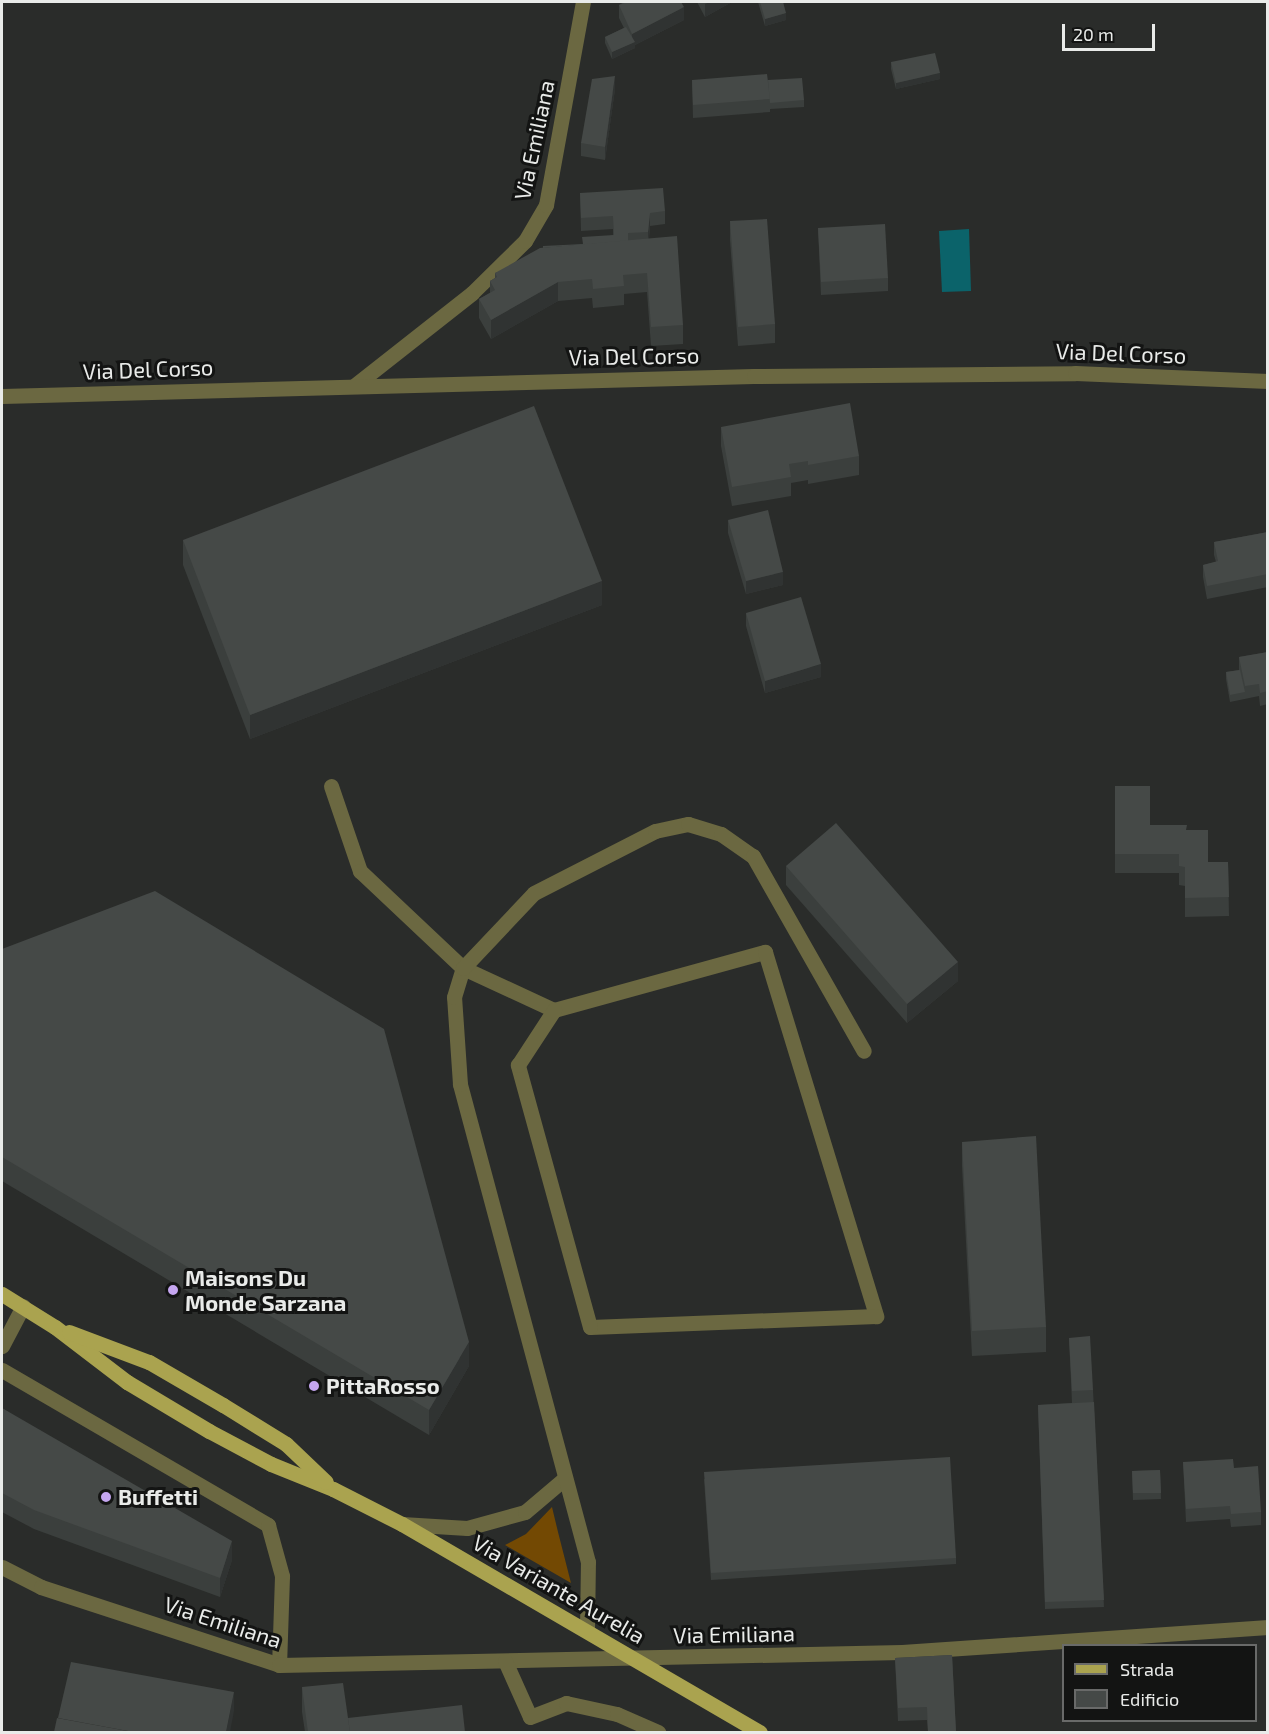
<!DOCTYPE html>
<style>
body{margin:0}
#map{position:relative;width:1269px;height:1734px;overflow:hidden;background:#2a2c2a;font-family:"Exo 2",sans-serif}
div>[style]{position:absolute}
.green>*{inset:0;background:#734903}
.water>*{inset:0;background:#0b636a}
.minor>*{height:15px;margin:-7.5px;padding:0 7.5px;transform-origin:7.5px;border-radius:7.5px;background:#6b6841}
.major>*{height:15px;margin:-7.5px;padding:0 7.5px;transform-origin:7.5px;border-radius:7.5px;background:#aaa34f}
.wall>*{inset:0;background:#3b3f3d}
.shaded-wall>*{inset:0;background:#303332}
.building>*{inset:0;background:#454947}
.dots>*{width:16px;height:16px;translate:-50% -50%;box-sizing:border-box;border:3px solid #131413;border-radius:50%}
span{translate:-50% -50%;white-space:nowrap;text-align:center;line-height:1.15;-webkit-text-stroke:6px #131413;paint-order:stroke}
.street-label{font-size:22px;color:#e9ebe9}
.poi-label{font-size:22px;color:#e9ebe9;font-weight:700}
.left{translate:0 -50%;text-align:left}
.frame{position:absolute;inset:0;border:3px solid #e9ebe9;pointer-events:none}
.legend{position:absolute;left:1062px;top:1644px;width:195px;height:78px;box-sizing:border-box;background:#131413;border:2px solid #696a69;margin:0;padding:8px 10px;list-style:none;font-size:18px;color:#e9ebe9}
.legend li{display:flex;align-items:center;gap:12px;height:30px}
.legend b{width:30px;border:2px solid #696a69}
.scale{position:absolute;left:1062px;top:24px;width:93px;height:27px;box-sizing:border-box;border:3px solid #e9ebe9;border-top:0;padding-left:8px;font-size:18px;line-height:21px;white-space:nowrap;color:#e9ebe9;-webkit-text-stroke:4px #131413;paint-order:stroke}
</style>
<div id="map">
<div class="green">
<div style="clip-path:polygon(552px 1507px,558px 1532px,571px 1583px,505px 1545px,526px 1534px)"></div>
</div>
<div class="water">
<div style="clip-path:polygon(969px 229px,971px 291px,942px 292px,939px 231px)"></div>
</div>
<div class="minor">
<div style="left:354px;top:386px;width:150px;rotate:-38.2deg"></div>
<div style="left:472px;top:293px;width:74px;rotate:-44.5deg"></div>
<div style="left:525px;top:241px;width:42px;rotate:-59.7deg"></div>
<div style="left:546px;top:205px;width:206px;rotate:-79.7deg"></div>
<div style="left:2px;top:396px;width:752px;rotate:-1.52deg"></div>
<div style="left:754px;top:376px;width:321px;rotate:-0.5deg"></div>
<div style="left:1075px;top:373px;width:193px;rotate:2.4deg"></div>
<div style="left:331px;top:786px;width:90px;rotate:71.2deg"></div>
<div style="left:360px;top:871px;width:141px;rotate:43.3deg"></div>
<div style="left:463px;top:968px;width:100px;rotate:24.8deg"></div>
<div style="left:554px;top:1010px;width:219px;rotate:-15.4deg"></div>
<div style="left:765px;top:952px;width:381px;rotate:73deg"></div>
<div style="left:876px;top:1316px;width:286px;rotate:177.8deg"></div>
<div style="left:590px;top:1327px;width:272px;rotate:-105.4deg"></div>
<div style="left:518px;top:1065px;width:66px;rotate:-56.8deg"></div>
<div style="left:2px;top:1346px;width:45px;rotate:-62.3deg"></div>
<div style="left:2px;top:1370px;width:308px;rotate:30.2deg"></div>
<div style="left:268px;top:1525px;width:53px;rotate:74.6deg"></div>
<div style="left:282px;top:1576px;width:89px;rotate:91.9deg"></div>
<div style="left:402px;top:1524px;width:65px;rotate:3.5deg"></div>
<div style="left:467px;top:1528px;width:60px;rotate:-15.4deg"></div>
<div style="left:525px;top:1512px;width:51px;rotate:-40.2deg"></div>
<div style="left:2px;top:1567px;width:44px;rotate:27.1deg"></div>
<div style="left:41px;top:1587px;width:250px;rotate:18.1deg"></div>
<div style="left:279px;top:1665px;width:623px;rotate:-1.2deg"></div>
<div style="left:902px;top:1652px;width:367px;rotate:-3.9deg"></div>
<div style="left:587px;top:1630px;width:68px;rotate:-89.2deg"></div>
<div style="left:588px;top:1562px;width:495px;rotate:-105deg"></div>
<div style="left:460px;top:1084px;width:87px;rotate:-93.9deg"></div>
<div style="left:454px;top:997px;width:30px;rotate:-73deg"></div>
<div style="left:463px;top:968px;width:103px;rotate:-46.6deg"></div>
<div style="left:534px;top:893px;width:136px;rotate:-27.1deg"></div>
<div style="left:655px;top:831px;width:34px;rotate:-12deg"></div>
<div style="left:688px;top:824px;width:34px;rotate:17deg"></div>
<div style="left:721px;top:834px;width:39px;rotate:35deg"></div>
<div style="left:753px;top:856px;width:224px;rotate:60.4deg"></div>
<div style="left:505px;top:1661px;width:61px;rotate:65.9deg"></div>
<div style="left:530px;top:1717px;width:39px;rotate:-21deg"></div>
<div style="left:566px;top:1703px;width:52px;rotate:12.2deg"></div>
<div style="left:617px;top:1714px;width:45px;rotate:23.7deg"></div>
</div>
<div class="major">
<div style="left:2px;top:1294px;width:62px;rotate:31.9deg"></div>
<div style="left:55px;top:1327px;width:91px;rotate:37.4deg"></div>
<div style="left:127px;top:1382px;width:96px;rotate:30.9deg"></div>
<div style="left:209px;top:1431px;width:70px;rotate:28deg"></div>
<div style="left:271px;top:1464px;width:67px;rotate:22deg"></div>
<div style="left:333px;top:1489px;width:77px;rotate:26.9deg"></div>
<div style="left:402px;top:1524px;width:414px;rotate:30.2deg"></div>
<div style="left:69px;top:1332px;width:85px;rotate:20.6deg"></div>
<div style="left:149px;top:1362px;width:86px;rotate:30.2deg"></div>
<div style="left:223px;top:1405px;width:74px;rotate:31.8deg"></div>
<div style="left:286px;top:1444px;width:55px;rotate:43.5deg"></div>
</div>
<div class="wall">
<div style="clip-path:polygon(624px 2px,681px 2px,684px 20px,635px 45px,635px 48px,612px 59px,605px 43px,605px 37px,624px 28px,619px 18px,619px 5px)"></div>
<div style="clip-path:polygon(697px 2px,732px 2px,705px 17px)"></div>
<div style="clip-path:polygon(758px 2px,783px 2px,786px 20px,765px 26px)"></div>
<div style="clip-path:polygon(891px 62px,940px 79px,896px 89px,891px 69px)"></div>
<div style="clip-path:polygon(692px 80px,768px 80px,804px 100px,804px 107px,770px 109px,770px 107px,770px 112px,693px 118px)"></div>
<div style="clip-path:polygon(615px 89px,605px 160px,581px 156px,581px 143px)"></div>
<div style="clip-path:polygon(580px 193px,665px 211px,665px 224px,650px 226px,649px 239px,683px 325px,683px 344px,651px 346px,647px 292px,624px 294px,624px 305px,593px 308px,592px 298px,558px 301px,491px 339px,479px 318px,479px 299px,490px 293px,490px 281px,495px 278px,495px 273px,582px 244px,613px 235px,613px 229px,581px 231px)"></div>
<div style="clip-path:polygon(730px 221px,775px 324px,775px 343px,738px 346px,730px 240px)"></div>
<div style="clip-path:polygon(818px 228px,888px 278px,888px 291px,821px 295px)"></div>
<div style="clip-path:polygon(721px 427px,859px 456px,859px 475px,808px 484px,808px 480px,791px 483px,791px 496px,732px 506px,721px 446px)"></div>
<div style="clip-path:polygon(728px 520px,783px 585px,746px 594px,728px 533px)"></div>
<div style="clip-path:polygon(1268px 532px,1268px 587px,1207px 599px,1203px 577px,1203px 565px,1216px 562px,1214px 555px,1214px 542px)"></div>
<div style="clip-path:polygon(183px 540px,602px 605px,250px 739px,183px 565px)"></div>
<div style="clip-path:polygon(746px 613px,821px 677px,765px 693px,746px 626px)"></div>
<div style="clip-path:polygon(1268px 652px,1268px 704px,1260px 706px,1259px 696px,1230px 702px,1226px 679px,1226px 672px,1239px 670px,1239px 657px)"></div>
<div style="clip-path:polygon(1115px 786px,1150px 825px,1186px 830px,1208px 862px,1228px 862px,1229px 916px,1185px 917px,1185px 886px,1179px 885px,1179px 873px,1115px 873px)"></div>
<div style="clip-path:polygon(786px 866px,958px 981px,907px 1023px,786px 885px)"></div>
<div style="clip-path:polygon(2px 949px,469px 1366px,429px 1435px,2px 1181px)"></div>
<div style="clip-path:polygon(962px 1142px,1046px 1327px,1046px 1352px,972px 1356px,962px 1166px)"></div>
<div style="clip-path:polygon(1069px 1338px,1093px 1390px,1104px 1607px,1045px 1609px,1038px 1405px,1072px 1403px)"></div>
<div style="clip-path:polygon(2px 1408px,232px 1560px,220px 1597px,34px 1529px,2px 1512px)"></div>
<div style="clip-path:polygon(1183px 1462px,1234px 1468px,1261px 1512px,1261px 1525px,1231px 1527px,1230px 1519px,1186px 1522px)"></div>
<div style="clip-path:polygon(1160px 1470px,1161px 1499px,1133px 1500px,1132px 1471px)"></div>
<div style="clip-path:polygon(704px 1479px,956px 1558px,956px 1564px,711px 1580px)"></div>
<div style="clip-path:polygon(952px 1655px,956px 1732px,928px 1732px,927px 1720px,898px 1721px,895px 1658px)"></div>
<div style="clip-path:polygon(302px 1687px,348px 1718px,465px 1732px,305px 1732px,302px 1712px)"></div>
</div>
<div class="shaded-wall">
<div style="clip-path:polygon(710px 2px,732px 2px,705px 17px,705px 4px)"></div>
<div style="clip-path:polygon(684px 7px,684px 20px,635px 45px,635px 48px,612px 59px,612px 52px,632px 43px,632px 34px)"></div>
<div style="clip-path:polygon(786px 13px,786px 20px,765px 26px,765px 19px)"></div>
<div style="clip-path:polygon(940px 73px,940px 79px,896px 89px,896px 83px)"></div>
<div style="clip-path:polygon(615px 76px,615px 89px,605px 160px,605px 147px)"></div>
<div style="clip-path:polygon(650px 213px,650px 226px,648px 245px,648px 232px)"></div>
<div style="clip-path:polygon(558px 282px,558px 301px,491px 339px,491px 320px)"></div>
<div style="clip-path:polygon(783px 572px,783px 585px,746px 594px,746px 581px)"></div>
<div style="clip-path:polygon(602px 581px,602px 605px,250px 739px,250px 715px)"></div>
<div style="clip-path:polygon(821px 664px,821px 677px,765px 693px,765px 681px)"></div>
<div style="clip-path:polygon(958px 962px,958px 981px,907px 1023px,907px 1004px)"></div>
<div style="clip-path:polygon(469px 1342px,469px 1366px,429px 1435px,429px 1410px)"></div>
<div style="clip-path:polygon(232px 1541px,232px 1560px,220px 1597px,220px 1578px)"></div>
<div style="clip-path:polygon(234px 1692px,234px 1711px,230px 1732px,226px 1732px)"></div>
</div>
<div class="building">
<div style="clip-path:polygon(627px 2px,681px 2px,684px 7px,632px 34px,619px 5px)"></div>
<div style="clip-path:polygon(760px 2px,783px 2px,786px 13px,765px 19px)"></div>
<div style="clip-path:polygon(626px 27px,635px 42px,612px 52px,605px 37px)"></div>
<div style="clip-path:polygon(935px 53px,940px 73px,896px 83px,891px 62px)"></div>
<div style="clip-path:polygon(767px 74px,770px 99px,693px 105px,692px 80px)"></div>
<div style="clip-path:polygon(615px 76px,605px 147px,581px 143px,592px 79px)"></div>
<div style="clip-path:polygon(802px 78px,804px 100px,770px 103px,768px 80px)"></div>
<div style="clip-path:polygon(663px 188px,665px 211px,650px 213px,648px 232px,628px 233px,628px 241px,543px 248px,543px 246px,583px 244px,582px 237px,614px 235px,613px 216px,581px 218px,580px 193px)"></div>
<div style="clip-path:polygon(767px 219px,775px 324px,738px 327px,730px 221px)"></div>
<div style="clip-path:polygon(885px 224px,888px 278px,821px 282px,818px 228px)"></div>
<div style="clip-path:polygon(677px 236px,683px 325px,651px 327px,647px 273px,623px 275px,624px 286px,593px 289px,592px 279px,558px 282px,491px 320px,479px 299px,495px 290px,490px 281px,497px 277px,495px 273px,540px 248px)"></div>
<div style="clip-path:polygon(850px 403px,859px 456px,808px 465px,808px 461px,789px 464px,791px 477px,732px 487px,721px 427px)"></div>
<div style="clip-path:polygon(534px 406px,602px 581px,250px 715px,183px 540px)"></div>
<div style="clip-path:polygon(768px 510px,783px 572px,746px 581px,728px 520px)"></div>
<div style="clip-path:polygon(1268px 532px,1268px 574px,1207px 586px,1203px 565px,1218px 561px,1214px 542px)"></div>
<div style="clip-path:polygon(801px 597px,821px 664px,765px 681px,746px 613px)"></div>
<div style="clip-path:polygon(1268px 652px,1268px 691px,1260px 693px,1259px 684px,1245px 686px,1239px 657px)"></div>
<div style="clip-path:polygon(1240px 670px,1245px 692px,1230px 695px,1226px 672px)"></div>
<div style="clip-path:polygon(1115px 786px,1150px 786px,1150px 825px,1187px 825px,1186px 830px,1208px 830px,1208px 862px,1228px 862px,1229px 897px,1185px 898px,1185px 867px,1179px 866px,1179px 854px,1115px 854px)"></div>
<div style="clip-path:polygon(836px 823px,958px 962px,907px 1004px,786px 866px)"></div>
<div style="clip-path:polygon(155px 891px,384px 1029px,469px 1342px,429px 1410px,2px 1157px,2px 949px)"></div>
<div style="clip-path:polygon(1036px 1136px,1046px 1327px,972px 1331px,962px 1142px)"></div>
<div style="clip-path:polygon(1090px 1336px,1093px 1390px,1072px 1391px,1069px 1338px)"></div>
<div style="clip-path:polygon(1094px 1402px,1104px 1600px,1045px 1602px,1038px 1405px)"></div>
<div style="clip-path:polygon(2px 1408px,232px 1541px,220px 1578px,34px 1510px,2px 1493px)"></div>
<div style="clip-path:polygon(950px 1457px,956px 1558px,711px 1573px,704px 1472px)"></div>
<div style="clip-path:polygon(1233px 1459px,1234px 1468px,1258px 1466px,1261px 1512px,1231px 1514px,1230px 1506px,1186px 1509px,1183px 1462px)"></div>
<div style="clip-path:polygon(1160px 1470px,1161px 1493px,1133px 1493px,1132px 1471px)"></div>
<div style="clip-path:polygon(952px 1655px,956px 1732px,928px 1732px,927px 1707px,898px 1708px,895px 1658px)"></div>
<div style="clip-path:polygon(71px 1662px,234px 1692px,226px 1732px,133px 1732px,58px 1718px)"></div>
<div style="clip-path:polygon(343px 1683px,350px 1732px,308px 1732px,302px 1687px)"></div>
<div style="clip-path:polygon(462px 1705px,465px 1732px,350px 1732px,348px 1718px)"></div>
<div style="clip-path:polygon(57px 1718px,133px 1732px,54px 1732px)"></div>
</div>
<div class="dots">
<div style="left:173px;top:1290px;background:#c5a6f0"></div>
<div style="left:314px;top:1386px;background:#c5a6f0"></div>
<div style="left:106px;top:1497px;background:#c5a6f0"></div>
</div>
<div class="street-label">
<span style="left:534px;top:140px;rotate:-78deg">Via Emiliana</span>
<span style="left:1121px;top:353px;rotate:2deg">Via Del Corso</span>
<span style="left:634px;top:356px;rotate:-1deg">Via Del Corso</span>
<span style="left:148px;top:369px;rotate:-2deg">Via Del Corso</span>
<span style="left:559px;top:1589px;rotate:30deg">Via Variante Aurelia</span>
<span style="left:223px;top:1622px;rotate:18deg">Via Emiliana</span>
<span style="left:734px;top:1634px;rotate:-1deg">Via Emiliana</span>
</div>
<div class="poi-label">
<span class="left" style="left:185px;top:1290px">Maisons Du<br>Monde Sarzana</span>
<span class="left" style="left:326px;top:1386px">PittaRosso</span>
<span class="left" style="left:118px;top:1497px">Buffetti</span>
</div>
<div class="frame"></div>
<ul class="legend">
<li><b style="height:8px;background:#aaa34f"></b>Strada</li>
<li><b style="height:16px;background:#454947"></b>Edificio</li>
</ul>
<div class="scale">20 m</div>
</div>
